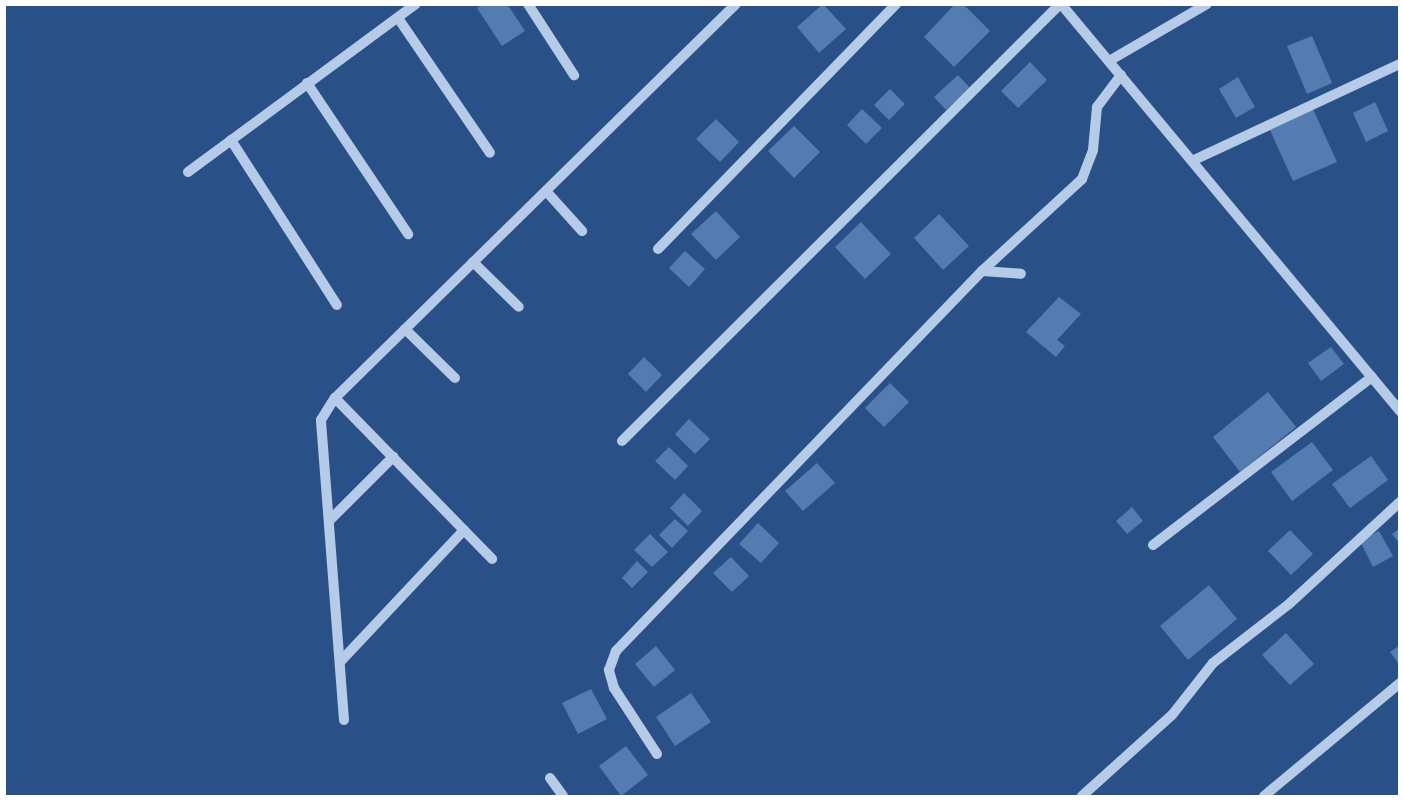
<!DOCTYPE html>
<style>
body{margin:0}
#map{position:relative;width:1404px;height:801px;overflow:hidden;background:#295187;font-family:Poppins,sans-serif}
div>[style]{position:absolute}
.building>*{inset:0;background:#557cb1}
.minor>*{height:10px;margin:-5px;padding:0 5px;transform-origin:5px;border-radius:5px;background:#b5cbe8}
span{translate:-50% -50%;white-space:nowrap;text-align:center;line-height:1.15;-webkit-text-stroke:5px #295187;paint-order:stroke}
.frame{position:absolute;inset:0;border:6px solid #fff;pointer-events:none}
</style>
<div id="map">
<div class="building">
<div style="clip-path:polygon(483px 4px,507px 4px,525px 31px,502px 46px,477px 8px)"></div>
<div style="clip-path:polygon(823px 4px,846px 29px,819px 53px,797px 27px)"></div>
<div style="clip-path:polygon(955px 4px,963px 4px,990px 31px,954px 67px,924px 37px)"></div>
<div style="clip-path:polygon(1312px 36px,1332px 83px,1307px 94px,1287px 46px)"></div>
<div style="clip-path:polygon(1030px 62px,1047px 80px,1018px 108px,1001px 91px)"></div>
<div style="clip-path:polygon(958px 75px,970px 88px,946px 110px,934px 97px)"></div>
<div style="clip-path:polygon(1238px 77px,1255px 107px,1236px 118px,1219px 89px)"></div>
<div style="clip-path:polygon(890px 89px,905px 104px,889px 120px,874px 105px)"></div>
<div style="clip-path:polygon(1375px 102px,1388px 131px,1366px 142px,1353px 113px)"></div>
<div style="clip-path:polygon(862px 109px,882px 128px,866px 144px,847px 125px)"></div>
<div style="clip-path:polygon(1313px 109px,1337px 162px,1293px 181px,1269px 128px)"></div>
<div style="clip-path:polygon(716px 119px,739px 142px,720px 162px,696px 139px)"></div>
<div style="clip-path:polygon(794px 126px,820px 152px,794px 178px,768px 151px)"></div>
<div style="clip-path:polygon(716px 211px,740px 237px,716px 260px,691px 234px)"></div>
<div style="clip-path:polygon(939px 214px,969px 246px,943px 270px,914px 238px)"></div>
<div style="clip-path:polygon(861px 222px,891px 254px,865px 279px,835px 247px)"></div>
<div style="clip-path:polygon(685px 251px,705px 269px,689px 287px,669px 268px)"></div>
<div style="clip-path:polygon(1059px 297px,1081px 314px,1057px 340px,1065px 346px,1056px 357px,1026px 332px)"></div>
<div style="clip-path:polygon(1331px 347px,1344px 364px,1321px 381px,1308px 363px)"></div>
<div style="clip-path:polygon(644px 357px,662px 375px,646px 392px,628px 374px)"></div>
<div style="clip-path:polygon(890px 383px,909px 402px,884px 427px,865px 408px)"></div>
<div style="clip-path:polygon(1268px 392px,1296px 427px,1240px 472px,1213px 437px)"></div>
<div style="clip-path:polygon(689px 419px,710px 439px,695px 454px,675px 434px)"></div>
<div style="clip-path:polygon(1312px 442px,1333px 470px,1292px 501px,1271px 472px)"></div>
<div style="clip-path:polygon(669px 447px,688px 466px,675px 480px,655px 461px)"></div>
<div style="clip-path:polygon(1371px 456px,1388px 480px,1350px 508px,1332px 484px)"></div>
<div style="clip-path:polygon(817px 463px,835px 483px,803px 511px,785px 491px)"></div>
<div style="clip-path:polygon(684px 493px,702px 511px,688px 526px,670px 508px)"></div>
<div style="clip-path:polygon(1132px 507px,1143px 521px,1127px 534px,1116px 521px)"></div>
<div style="clip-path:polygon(675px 519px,688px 531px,672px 548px,659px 535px)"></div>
<div style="clip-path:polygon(758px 523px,779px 543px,761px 563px,739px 544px)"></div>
<div style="clip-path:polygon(1400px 528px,1400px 544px,1392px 534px)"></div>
<div style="clip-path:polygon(1290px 530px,1313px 554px,1291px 575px,1268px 551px)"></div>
<div style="clip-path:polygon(1379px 531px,1393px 556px,1373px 567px,1360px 541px)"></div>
<div style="clip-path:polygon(650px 534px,668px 552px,652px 567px,634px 550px)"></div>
<div style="clip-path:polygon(731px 557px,749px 576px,732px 592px,713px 573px)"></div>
<div style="clip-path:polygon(637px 561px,648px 572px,632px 588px,622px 578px)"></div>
<div style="clip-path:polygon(1209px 585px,1237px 619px,1188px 660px,1160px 626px)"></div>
<div style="clip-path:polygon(1286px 633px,1314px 664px,1290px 685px,1262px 655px)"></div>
<div style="clip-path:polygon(1400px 645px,1400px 662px,1398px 663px,1390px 652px)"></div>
<div style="clip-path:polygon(656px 646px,675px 670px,654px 687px,635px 664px)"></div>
<div style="clip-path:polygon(591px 689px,607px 719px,578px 734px,562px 703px)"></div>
<div style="clip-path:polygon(691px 693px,711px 722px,675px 746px,656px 717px)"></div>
<div style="clip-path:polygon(626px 746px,648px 775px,621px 796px,599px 766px)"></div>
</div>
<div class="minor">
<div style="left:528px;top:4px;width:85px;rotate:57.1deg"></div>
<div style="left:1061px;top:4px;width:530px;rotate:50.21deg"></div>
<div style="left:398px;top:18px;width:163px;rotate:55.7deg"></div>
<div style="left:1109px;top:61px;width:113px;rotate:-30.2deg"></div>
<div style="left:307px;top:83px;width:182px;rotate:56.2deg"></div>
<div style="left:231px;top:140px;width:196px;rotate:57.3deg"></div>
<div style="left:1194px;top:160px;width:227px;rotate:-25deg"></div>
<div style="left:188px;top:172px;width:283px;rotate:-36.4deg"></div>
<div style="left:546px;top:191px;width:54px;rotate:48deg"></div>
<div style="left:658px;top:249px;width:342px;rotate:-45.8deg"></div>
<div style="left:473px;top:262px;width:64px;rotate:44.4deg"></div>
<div style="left:982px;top:271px;width:39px;rotate:4deg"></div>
<div style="left:405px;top:329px;width:70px;rotate:44.4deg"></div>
<div style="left:335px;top:398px;width:562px;rotate:-44.5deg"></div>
<div style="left:622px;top:441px;width:619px;rotate:-44.93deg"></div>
<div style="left:329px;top:521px;width:91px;rotate:-45deg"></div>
<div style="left:1153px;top:545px;width:276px;rotate:-37.5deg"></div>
<div style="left:340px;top:662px;width:181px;rotate:-46.8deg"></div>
<div style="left:344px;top:720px;width:301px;rotate:-94.4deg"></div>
<div style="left:321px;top:420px;width:26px;rotate:-58deg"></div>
<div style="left:335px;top:398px;width:225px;rotate:45.7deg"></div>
<div style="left:657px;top:754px;width:79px;rotate:-123.1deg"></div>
<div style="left:614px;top:688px;width:19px;rotate:-106deg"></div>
<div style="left:609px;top:670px;width:20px;rotate:-70deg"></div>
<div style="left:616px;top:651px;width:528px;rotate:-46.08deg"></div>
<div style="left:982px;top:271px;width:136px;rotate:-42.6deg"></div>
<div style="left:1082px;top:179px;width:31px;rotate:-69deg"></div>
<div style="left:1093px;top:150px;width:43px;rotate:-84.7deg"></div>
<div style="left:1097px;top:107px;width:40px;rotate:-53deg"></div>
<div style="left:550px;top:778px;width:22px;rotate:54deg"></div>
<div style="left:1082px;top:796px;width:121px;rotate:-42deg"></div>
<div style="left:1172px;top:715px;width:66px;rotate:-51.7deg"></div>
<div style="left:1213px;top:663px;width:96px;rotate:-37.8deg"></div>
<div style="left:1289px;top:604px;width:151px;rotate:-42.6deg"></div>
<div style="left:1264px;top:796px;width:177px;rotate:-39.7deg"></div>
</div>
<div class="frame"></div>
</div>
